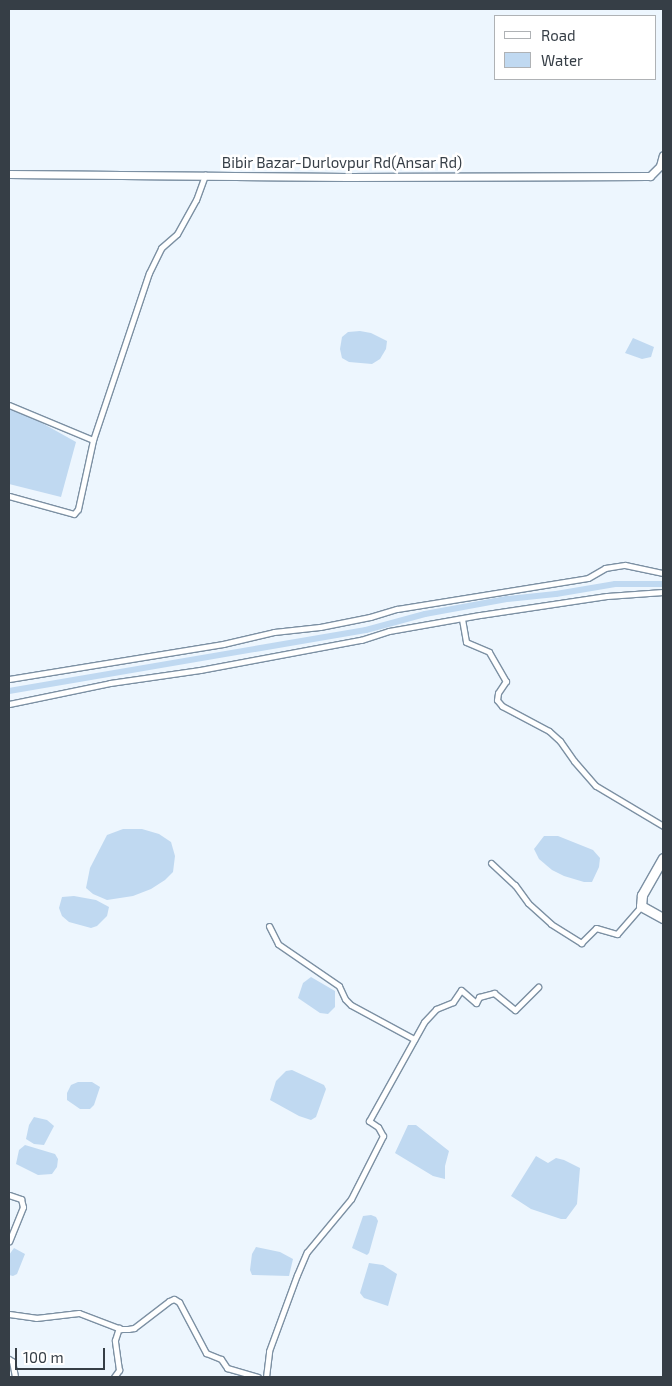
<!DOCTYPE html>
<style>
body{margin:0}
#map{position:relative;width:672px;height:1386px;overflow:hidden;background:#edf6fe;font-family:"Exo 2",sans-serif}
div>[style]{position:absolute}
.water>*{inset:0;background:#c0d9f1}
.canal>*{height:6px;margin:-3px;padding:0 3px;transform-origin:3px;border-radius:3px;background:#c0d9f1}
.roads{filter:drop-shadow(1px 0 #7c90a3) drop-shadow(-1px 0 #7c90a3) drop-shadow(0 1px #7c90a3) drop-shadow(0 -1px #7c90a3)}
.street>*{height:5px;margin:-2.5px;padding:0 2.5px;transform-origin:2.5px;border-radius:2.5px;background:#fff}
.secondary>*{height:7px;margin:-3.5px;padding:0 3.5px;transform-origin:3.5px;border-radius:3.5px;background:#fff}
.highway>*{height:9px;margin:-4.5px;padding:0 4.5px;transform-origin:4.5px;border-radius:4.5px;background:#fff}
span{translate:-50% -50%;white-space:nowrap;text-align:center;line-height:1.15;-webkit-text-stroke:5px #fff;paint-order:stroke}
.street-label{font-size:15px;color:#363e46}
.frame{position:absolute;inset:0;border:10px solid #363e46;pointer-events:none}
.legend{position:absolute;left:494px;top:15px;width:162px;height:65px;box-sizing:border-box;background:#fff;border:1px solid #afb2b5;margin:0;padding:6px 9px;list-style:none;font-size:15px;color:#363e46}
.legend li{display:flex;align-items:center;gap:10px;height:25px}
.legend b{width:25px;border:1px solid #afb2b5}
.scale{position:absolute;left:15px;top:1348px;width:90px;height:22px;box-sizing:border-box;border:2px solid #363e46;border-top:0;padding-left:6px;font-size:15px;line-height:18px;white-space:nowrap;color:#363e46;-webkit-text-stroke:4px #fff;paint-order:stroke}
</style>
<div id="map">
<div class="water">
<div style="clip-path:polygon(360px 331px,371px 333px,387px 341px,386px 349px,380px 359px,372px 364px,349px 362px,342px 358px,340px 349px,342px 337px,348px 332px)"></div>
<div style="clip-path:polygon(633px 338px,654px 347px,651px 357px,642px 359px,625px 353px)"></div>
<div style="clip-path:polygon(9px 408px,33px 418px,76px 442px,61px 497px,9px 484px)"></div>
<div style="clip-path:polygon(123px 829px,142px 829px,159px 834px,171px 842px,175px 856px,173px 872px,165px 880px,151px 889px,133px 896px,107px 900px,93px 894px,86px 888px,90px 868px,107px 835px)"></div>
<div style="clip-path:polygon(544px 836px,558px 836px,593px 850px,600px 858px,599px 867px,592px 882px,584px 882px,564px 876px,552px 870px,539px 859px,534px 849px)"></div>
<div style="clip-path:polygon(74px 896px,96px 900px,109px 907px,107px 916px,97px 926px,91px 928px,69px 922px,62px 916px,59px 908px,62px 897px)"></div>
<div style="clip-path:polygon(311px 977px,335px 991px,335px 1007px,328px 1014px,320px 1013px,298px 998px,303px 983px)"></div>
<div style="clip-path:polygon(292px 1070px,324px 1085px,326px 1089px,316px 1117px,311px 1120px,299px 1116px,270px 1100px,276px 1081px,286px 1071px)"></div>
<div style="clip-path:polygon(78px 1082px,92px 1082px,100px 1087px,94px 1105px,90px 1109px,80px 1109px,67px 1100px,67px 1093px,71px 1085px)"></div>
<div style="clip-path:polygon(34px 1117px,47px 1120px,54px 1126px,44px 1145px,34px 1144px,26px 1139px,29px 1125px)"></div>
<div style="clip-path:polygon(408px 1125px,416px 1125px,449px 1151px,445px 1166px,445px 1179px,433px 1176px,395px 1153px)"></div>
<div style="clip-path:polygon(25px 1145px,55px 1154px,58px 1159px,57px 1167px,52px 1174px,38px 1175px,16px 1164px,19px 1150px)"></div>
<div style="clip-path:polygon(536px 1156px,548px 1163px,556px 1158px,564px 1160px,580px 1168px,577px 1204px,566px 1219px,561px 1219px,531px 1209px,511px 1196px)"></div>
<div style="clip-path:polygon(371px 1215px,376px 1217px,378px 1221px,369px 1253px,367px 1255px,352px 1248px,363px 1216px)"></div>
<div style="clip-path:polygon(256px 1247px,280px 1252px,293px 1259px,289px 1276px,252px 1275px,250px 1270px,252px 1254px)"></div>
<div style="clip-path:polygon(14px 1248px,25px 1254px,17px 1274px,13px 1276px,9px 1275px,9px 1255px)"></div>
<div style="clip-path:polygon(369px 1263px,383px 1265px,397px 1274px,388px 1306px,364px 1298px,360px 1293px)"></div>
</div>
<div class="canal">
<div style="left:9px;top:691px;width:362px;rotate:-9.7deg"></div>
<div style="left:366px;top:630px;width:61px;rotate:-15.2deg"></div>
<div style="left:425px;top:614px;width:83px;rotate:-10.4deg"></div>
<div style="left:507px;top:599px;width:49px;rotate:-5.8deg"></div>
<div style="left:556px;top:594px;width:60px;rotate:-9.6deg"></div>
<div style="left:615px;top:584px;width:48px"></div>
</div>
<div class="roads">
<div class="street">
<div style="left:9px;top:405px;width:91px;rotate:22.6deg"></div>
<div style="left:93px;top:440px;width:176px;rotate:-71.5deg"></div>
<div style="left:149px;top:273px;width:28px;rotate:-64deg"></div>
<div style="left:161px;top:248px;width:21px;rotate:-41deg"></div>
<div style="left:177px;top:234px;width:39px;rotate:-61deg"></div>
<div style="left:196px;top:200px;width:27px;rotate:-70deg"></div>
<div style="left:9px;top:496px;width:67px;rotate:15.5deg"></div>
<div style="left:74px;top:514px;width:6px;rotate:-51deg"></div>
<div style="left:78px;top:509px;width:71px;rotate:-77.7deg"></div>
<div style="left:462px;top:619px;width:23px;rotate:80deg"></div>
<div style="left:466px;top:642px;width:25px;rotate:23deg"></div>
<div style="left:489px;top:652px;width:34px;rotate:60deg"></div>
<div style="left:506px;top:681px;width:14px;rotate:124deg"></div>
<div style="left:498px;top:693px;width:7px;rotate:98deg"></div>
<div style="left:497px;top:700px;width:8px;rotate:50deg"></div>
<div style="left:502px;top:706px;width:53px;rotate:28deg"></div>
<div style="left:549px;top:731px;width:15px;rotate:42deg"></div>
<div style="left:560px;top:741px;width:24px;rotate:55deg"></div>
<div style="left:574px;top:761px;width:33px;rotate:49deg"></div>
<div style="left:596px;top:786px;width:78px;rotate:30.8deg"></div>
<div style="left:9px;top:679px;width:217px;rotate:-9.3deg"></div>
<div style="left:223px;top:644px;width:52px;rotate:-13.2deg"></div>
<div style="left:274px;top:632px;width:46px;rotate:-6.2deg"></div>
<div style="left:320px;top:627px;width:51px;rotate:-11.3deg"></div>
<div style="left:370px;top:617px;width:28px;rotate:-17deg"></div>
<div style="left:397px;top:609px;width:193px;rotate:-9.2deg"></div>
<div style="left:588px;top:578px;width:20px;rotate:-30deg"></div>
<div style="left:605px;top:568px;width:20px;rotate:-9deg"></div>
<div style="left:625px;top:565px;width:39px;rotate:12deg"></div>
<div style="left:9px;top:704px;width:103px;rotate:-11.7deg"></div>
<div style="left:110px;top:683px;width:91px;rotate:-8.2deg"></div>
<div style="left:200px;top:670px;width:164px;rotate:-10.6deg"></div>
<div style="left:361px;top:640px;width:29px;rotate:-18deg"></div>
<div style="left:389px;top:631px;width:92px;rotate:-10deg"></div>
<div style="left:480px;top:615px;width:128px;rotate:-8.5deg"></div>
<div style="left:607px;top:596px;width:56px;rotate:-4.1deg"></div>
<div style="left:491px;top:863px;width:33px;rotate:43deg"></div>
<div style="left:515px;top:885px;width:22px;rotate:54deg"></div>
<div style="left:528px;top:903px;width:31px;rotate:42deg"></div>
<div style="left:551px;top:924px;width:36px;rotate:32deg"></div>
<div style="left:581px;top:943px;width:21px;rotate:-45deg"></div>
<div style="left:596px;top:928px;width:22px;rotate:16deg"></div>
<div style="left:617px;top:934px;width:37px;rotate:-49deg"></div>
<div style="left:269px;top:926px;width:20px;rotate:63deg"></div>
<div style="left:278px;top:944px;width:74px;rotate:34.5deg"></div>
<div style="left:339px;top:986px;width:14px;rotate:65deg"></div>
<div style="left:345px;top:999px;width:8px;rotate:45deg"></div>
<div style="left:351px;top:1005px;width:72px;rotate:28.4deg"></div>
<div style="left:9px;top:1195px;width:13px;rotate:18deg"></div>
<div style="left:21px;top:1199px;width:8px;rotate:76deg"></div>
<div style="left:23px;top:1207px;width:37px;rotate:112deg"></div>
<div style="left:9px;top:1314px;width:27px;rotate:8deg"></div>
<div style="left:36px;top:1318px;width:43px;rotate:-6.6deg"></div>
<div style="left:79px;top:1313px;width:45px;rotate:20.9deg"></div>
<div style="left:121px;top:1329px;width:7px"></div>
<div style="left:128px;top:1329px;width:6px;rotate:-9deg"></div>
<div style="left:134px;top:1328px;width:44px;rotate:-37.6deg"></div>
<div style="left:169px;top:1301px;width:5px;rotate:-22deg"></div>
<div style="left:174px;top:1299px;width:6px;rotate:31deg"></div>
<div style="left:179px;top:1302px;width:58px;rotate:62.1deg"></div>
<div style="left:206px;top:1353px;width:16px;rotate:22deg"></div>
<div style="left:221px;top:1359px;width:11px;rotate:56deg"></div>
<div style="left:227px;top:1368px;width:32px;rotate:16deg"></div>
<div style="left:9px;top:1359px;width:4px;rotate:34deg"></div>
<div style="left:12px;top:1361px;width:16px;rotate:79deg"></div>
<div style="left:114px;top:1377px;width:9px;rotate:-54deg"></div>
<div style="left:119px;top:1370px;width:30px;rotate:-98deg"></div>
<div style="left:115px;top:1340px;width:13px;rotate:-72deg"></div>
<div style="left:266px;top:1377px;width:26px;rotate:-83deg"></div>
<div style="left:269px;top:1351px;width:81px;rotate:-69.8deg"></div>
<div style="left:297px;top:1275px;width:25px;rotate:-67deg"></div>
<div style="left:307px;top:1252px;width:69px;rotate:-50.3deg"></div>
<div style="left:351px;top:1199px;width:71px;rotate:-63.1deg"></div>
<div style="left:383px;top:1136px;width:10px;rotate:-119deg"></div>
<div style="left:378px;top:1127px;width:11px;rotate:-146deg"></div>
<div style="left:369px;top:1121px;width:113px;rotate:-60.9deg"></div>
<div style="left:424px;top:1022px;width:18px;rotate:-47deg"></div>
<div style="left:436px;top:1009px;width:18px;rotate:-22deg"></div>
<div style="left:453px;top:1002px;width:14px;rotate:-56deg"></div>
<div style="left:461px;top:990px;width:20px;rotate:41deg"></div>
<div style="left:476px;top:1003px;width:7px;rotate:-63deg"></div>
<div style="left:479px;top:997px;width:16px;rotate:-15deg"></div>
<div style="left:494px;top:993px;width:27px;rotate:39deg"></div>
<div style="left:515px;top:1010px;width:33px;rotate:-45deg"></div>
</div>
<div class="secondary">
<div style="left:9px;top:174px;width:338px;rotate:0.5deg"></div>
<div style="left:347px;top:177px;width:303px;rotate:-0.2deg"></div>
<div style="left:650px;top:176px;width:14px;rotate:-45deg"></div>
<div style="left:660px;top:166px;width:11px;rotate:-75deg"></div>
</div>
<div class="highway">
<div style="left:663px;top:858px;width:43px;rotate:119.6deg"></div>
<div style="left:642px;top:895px;width:11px;rotate:95deg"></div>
<div style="left:641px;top:906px;width:25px;rotate:29deg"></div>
</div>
</div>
<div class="street-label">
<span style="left:342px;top:163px">Bibir Bazar-Durlovpur Rd(Ansar Rd)</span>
</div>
<div class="frame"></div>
<ul class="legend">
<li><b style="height:6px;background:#fff"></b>Road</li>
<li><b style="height:14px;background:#c0d9f1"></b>Water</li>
</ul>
<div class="scale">100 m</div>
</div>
